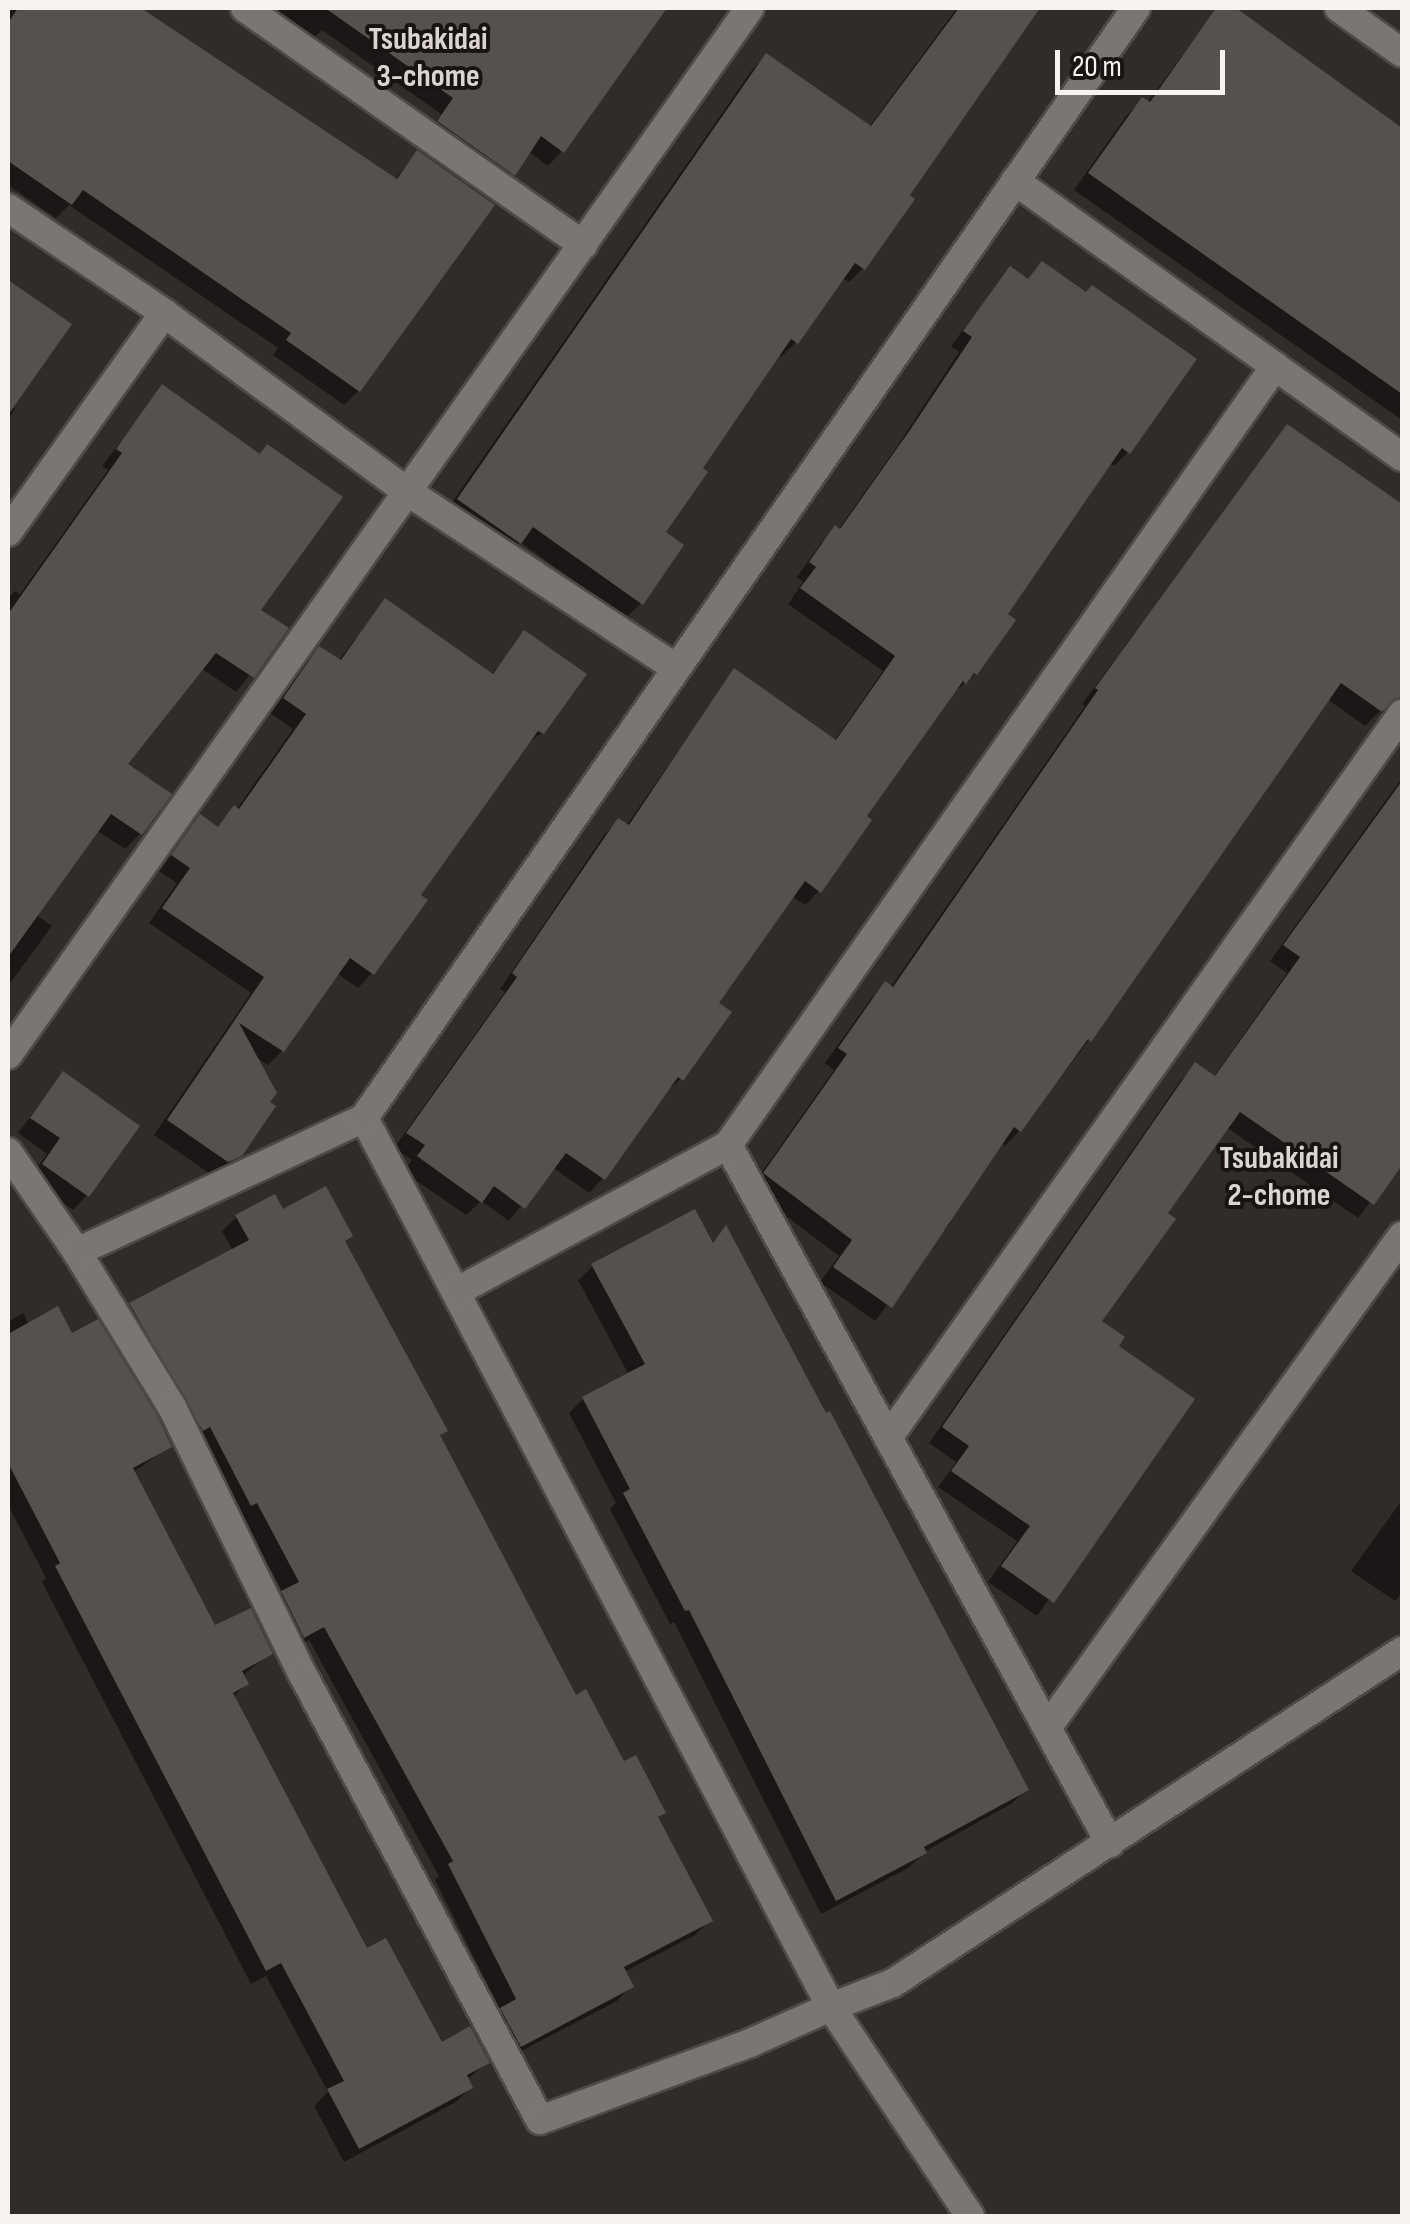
<!DOCTYPE html>
<style>
body{margin:0}
#map{position:relative;width:1410px;height:2224px;overflow:hidden;background:#312c2a;font-family:"Sofia Sans Condensed",sans-serif}
div>[style]{position:absolute}
.shadow>*{inset:0;background:#0007}
.building>*{inset:0;background:#56514e}
.roads{filter:drop-shadow(2px 0 #4e4a48) drop-shadow(-2px 0 #4e4a48) drop-shadow(0 2px #4e4a48) drop-shadow(0 -2px #4e4a48)}
.minor>*{height:28px;margin:-14px;padding:0 14px;transform-origin:14px;border-radius:14px;background:#7b7673}
.tertiary>*{height:28px;margin:-14px;padding:0 14px;transform-origin:14px;border-radius:14px;background:#7b7673}
span{translate:-50% -50%;white-space:nowrap;text-align:center;line-height:1.15;-webkit-text-stroke:8px #171514;paint-order:stroke}
.neighbourhood-label{font-size:32px;color:#dbd4d1;font-weight:700}
.frame{position:absolute;inset:0;border:10px solid #f6f3f1;pointer-events:none}
.scale{position:absolute;left:1055px;top:50px;width:170px;height:45px;box-sizing:border-box;border:5px solid #f6f3f1;border-top:0;padding-left:12px;font-size:30px;line-height:35px;white-space:nowrap;color:#f6f3f1;-webkit-text-stroke:8px #171514;paint-order:stroke}
</style>
<div id="map">
<div class="shadow">
<div style="clip-path:polygon(8px 8px,139px 8px,394px 180px,417px 153px,358px 391px,344px 405px,273px 355px,278px 348px,69px 205px,56px 218px,8px 185px)"></div>
<div style="clip-path:polygon(273px 8px,664px 8px,562px 151px,548px 166px,528px 151px,498px 189px,425px 137px,441px 114px,322px 30px,315px 37px)"></div>
<div style="clip-path:polygon(957px 8px,1040px 8px,963px 111px,863px 268px,849px 282px,842px 278px,796px 342px,781px 357px,778px 354px,699px 469px,662px 533px,641px 603px,626px 618px,520px 542px,505px 556px,444px 514px,752px 70px,766px 56px,869px 127px)"></div>
<div style="clip-path:polygon(1217px 8px,1231px 8px,1402px 131px,1402px 420px,1074px 190px,1126px 116px,1142px 100px,1147px 103px)"></div>
<div style="clip-path:polygon(1010px 269px,1128px 452px,1114px 466px,1109px 463px,1005px 615px,1012px 620px,975px 674px,950px 696px,864px 816px,819px 891px,805px 905px,791px 896px,715px 1003px,681px 1079px,665px 1092px,603px 1178px,589px 1193px,552px 1167px,509px 1221px,481px 1201px,466px 1215px,404px 1172px,412px 1160px,394px 1148px,505px 992px,500px 989px,604px 835px,619px 821px,626px 826px,734px 671px,834px 741px,883px 671px,788px 604px,803px 582px,797px 577px,821px 543px,838px 530px,896px 448px,959px 352px,951px 346px)"></div>
<div style="clip-path:polygon(8px 283px,68px 325px,11px 406px,15px 409px,8px 419px)"></div>
<div style="clip-path:polygon(162px 388px,258px 456px,267px 447px,258px 611px,286px 628px,236px 692px,201px 668px,125px 764px,140px 834px,125px 849px,96px 830px,35px 914px,52px 926px,8px 986px,8px 598px,15px 591px,20px 594px,108px 470px,102px 466px)"></div>
<div style="clip-path:polygon(1288px 427px,1402px 504px,1402px 724px,1398px 715px,1379px 712px,1365px 726px,1327px 699px,1089px 1040px,1019px 1131px,1005px 1146px,1000px 1143px,946px 1219px,951px 1222px,875px 1321px,820px 1282px,839px 1256px,750px 1189px,834px 1070px,825px 1063px,870px 1000px,885px 985px,890px 988px,1085px 706px,1082px 704px)"></div>
<div style="clip-path:polygon(385px 602px,491px 675px,524px 633px,542px 733px,525px 745px,418px 896px,372px 973px,358px 988px,336px 973px,282px 1051px,268px 1065px,254px 1056px,267px 1103px,240px 1154px,212px 1175px,154px 1135px,251px 993px,149px 923px,177px 883px,159px 871px,200px 817px,216px 828px,236px 810px,293px 729px,270px 713px,305px 664px,319px 650px,338px 661px)"></div>
<div style="clip-path:polygon(1402px 778px,1402px 1120px,1388px 1140px,1402px 1150px,1402px 1161px,1358px 1218px,1226px 1127px,1164px 1214px,1099px 1322px,1115px 1346px,1191px 1400px,1037px 1616px,988px 1582px,1017px 1541px,938px 1487px,956px 1462px,929px 1443px,1181px 1080px,1196px 1066px,1213px 1078px,1287px 973px,1270px 961px)"></div>
<div style="clip-path:polygon(63px 1074px,87px 1195px,73px 1210px,29px 1179px,47px 1154px,18px 1133px)"></div>
<div style="clip-path:polygon(282px 1212px,350px 1236px,343px 1243px,445px 1430px,438px 1437px,574px 1698px,663px 1812px,657px 1819px,710px 1920px,695px 1935px,624px 1972px,631px 1986px,617px 2001px,506px 2059px,487px 2025px,501px 2011px,435px 1880px,439px 1876px,309px 1640px,289px 1651px,268px 1608px,283px 1593px,242px 1516px,236px 1519px,116px 1320px,130px 1305px,233px 1251px,222px 1231px,237px 1217px)"></div>
<div style="clip-path:polygon(726px 1229px,1026px 1790px,1011px 1804px,924px 1852px,910px 1867px,821px 1914px,674px 1622px,670px 1624px,610px 1509px,616px 1503px,569px 1413px,583px 1399px,629px 1375px,578px 1280px,593px 1266px,711px 1244px)"></div>
<div style="clip-path:polygon(23px 1313px,29px 1325px,71px 1336px,169px 1447px,132px 1473px,214px 1628px,270px 1654px,242px 1676px,246px 1684px,233px 1697px,366px 1952px,441px 2045px,487px 2063px,466px 2080px,470px 2088px,456px 2102px,344px 2162px,314px 2106px,328px 2092px,266px 1976px,251px 1984px,42px 1582px,46px 1578px,8px 1505px,8px 1322px)"></div>
<div style="clip-path:polygon(1402px 1500px,1402px 1593px,1395px 1601px,1351px 1571px)"></div>
</div>
<div class="building">
<div style="clip-path:polygon(18px 8px,141px 8px,397px 179px,417px 150px,495px 205px,360px 392px,286px 340px,291px 333px,83px 190px,72px 205px,8px 161px,8px 23px)"></div>
<div style="clip-path:polygon(325px 8px,667px 8px,564px 153px,541px 136px,515px 176px,437px 121px,453px 98px)"></div>
<div style="clip-path:polygon(959px 8px,1040px 8px,910px 195px,915px 199px,865px 270px,855px 263px,798px 344px,791px 339px,703px 468px,708px 472px,666px 532px,684px 545px,643px 605px,533px 527px,521px 544px,457px 499px,766px 53px,871px 126px)"></div>
<div style="clip-path:polygon(1216px 8px,1236px 8px,1402px 128px,1402px 394px,1088px 173px,1142px 97px,1150px 102px)"></div>
<div style="clip-path:polygon(1042px 261px,1086px 292px,1092px 285px,1197px 359px,1130px 454px,1122px 448px,1008px 614px,1016px 620px,977px 675px,974px 673px,966px 684px,963px 681px,867px 816px,872px 820px,821px 893px,805px 881px,719px 1003px,732px 1012px,683px 1081px,678px 1077px,605px 1180px,566px 1153px,525px 1209px,494px 1186px,482px 1203px,417px 1156px,425px 1145px,406px 1133px,517px 977px,512px 973px,618px 818px,629px 825px,734px 668px,836px 740px,895px 656px,800px 588px,816px 567px,809px 562px,835px 525px,840px 529px,910px 430px,972px 337px,963px 331px,1010px 266px,1028px 279px)"></div>
<div style="clip-path:polygon(8px 280px,72px 324px,8px 415px)"></div>
<div style="clip-path:polygon(162px 384px,260px 454px,267px 444px,343px 497px,261px 610px,289px 628px,254px 678px,216px 653px,128px 764px,172px 794px,142px 835px,111px 814px,8px 957px,8px 614px,122px 453px,116px 449px)"></div>
<div style="clip-path:polygon(1287px 424px,1402px 504px,1402px 697px,1394px 699px,1382px 712px,1341px 683px,1091px 1042px,1088px 1039px,1021px 1132px,1014px 1127px,892px 1308px,833px 1267px,852px 1240px,763px 1173px,847px 1054px,838px 1048px,885px 981px,893px 987px,1098px 690px,1095px 688px)"></div>
<div style="clip-path:polygon(385px 598px,493px 674px,524px 630px,587px 674px,544px 734px,538px 731px,421px 895px,428px 900px,374px 975px,350px 958px,284px 1052px,239px 1023px,277px 1093px,270px 1102px,276px 1106px,242px 1156px,228px 1162px,167px 1120px,264px 977px,162px 908px,190px 868px,171px 855px,200px 814px,218px 827px,234px 805px,239px 809px,306px 714px,283px 698px,319px 646px,341px 660px)"></div>
<div style="clip-path:polygon(1402px 781px,1402px 1165px,1374px 1205px,1240px 1112px,1168px 1213px,1176px 1219px,1102px 1321px,1125px 1337px,1119px 1346px,1195px 1399px,1054px 1603px,1001px 1566px,1030px 1526px,951px 1471px,969px 1446px,942px 1427px,1195px 1062px,1215px 1076px,1300px 957px,1283px 945px)"></div>
<div style="clip-path:polygon(63px 1071px,140px 1126px,89px 1197px,42px 1164px,60px 1138px,30px 1118px)"></div>
<div style="clip-path:polygon(326px 1186px,353px 1236px,345px 1241px,448px 1431px,440px 1435px,576px 1695px,586px 1689px,624px 1761px,636px 1755px,666px 1813px,658px 1817px,713px 1921px,624px 1967px,634px 1987px,521px 2047px,500px 2008px,516px 1999px,448px 1864px,453px 1861px,324px 1627px,304px 1638px,281px 1591px,299px 1582px,257px 1503px,251px 1506px,210px 1427px,203px 1431px,129px 1303px,249px 1240px,235px 1215px,275px 1194px,283px 1209px)"></div>
<div style="clip-path:polygon(695px 1209px,713px 1243px,726px 1225px,826px 1413px,830px 1411px,1029px 1790px,924px 1847px,927px 1853px,836px 1901px,689px 1610px,685px 1611px,623px 1493px,630px 1489px,582px 1397px,645px 1364px,591px 1264px)"></div>
<div style="clip-path:polygon(58px 1306px,72px 1333px,98px 1319px,157px 1415px,172px 1447px,133px 1468px,215px 1625px,251px 1608px,273px 1654px,242px 1671px,249px 1684px,233px 1693px,367px 1948px,386px 1938px,442px 2042px,470px 2026px,490px 2063px,467px 2075px,473px 2088px,359px 2149px,327px 2089px,344px 2081px,281px 1963px,266px 1971px,55px 1566px,60px 1563px,8px 1463px,8px 1334px)"></div>
</div>
<div class="roads">
<div class="minor">
<div style="left:245px;top:8px;width:413px;rotate:35deg"></div>
<div style="left:1339px;top:8px;width:77px;rotate:35.5deg"></div>
<div style="left:1015px;top:181px;width:475px;rotate:35.5deg"></div>
<div style="left:8px;top:208px;width:188px;rotate:33.9deg"></div>
<div style="left:164px;top:313px;width:303px;rotate:36.3deg"></div>
<div style="left:408px;top:492px;width:321px;rotate:33.3deg"></div>
<div style="left:8px;top:532px;width:269px;rotate:-54.5deg"></div>
<div style="left:8px;top:1055px;width:1283px;rotate:-54.68deg"></div>
<div style="left:728px;top:1145px;width:796px;rotate:61.31deg"></div>
<div style="left:8px;top:1152px;width:121px;rotate:55.4deg"></div>
<div style="left:77px;top:1252px;width:182px;rotate:58.5deg"></div>
<div style="left:172px;top:1407px;width:298px;rotate:64deg"></div>
<div style="left:303px;top:1675px;width:504px;rotate:61.96deg"></div>
<div style="left:540px;top:2120px;width:224px;rotate:-20.1deg"></div>
<div style="left:750px;top:2043px;width:89px;rotate:-24deg"></div>
<div style="left:831px;top:2007px;width:1004px;rotate:-117.71deg"></div>
<div style="left:77px;top:1252px;width:317px;rotate:-25deg"></div>
<div style="left:364px;top:1118px;width:1352px;rotate:-55.18deg"></div>
<div style="left:456px;top:1292px;width:309px;rotate:-28.4deg"></div>
<div style="left:728px;top:1145px;width:952px;rotate:-54.92deg"></div>
<div style="left:888px;top:1438px;width:888px;rotate:-54.63deg"></div>
<div style="left:1047px;top:1728px;width:607px;rotate:-54.19deg"></div>
</div>
<div class="tertiary">
<div style="left:970px;top:2216px;width:251px;rotate:-123.6deg"></div>
<div style="left:831px;top:2007px;width:66px;rotate:-21.2deg"></div>
<div style="left:893px;top:1983px;width:608px;rotate:-33.11deg"></div>
</div>
</div>
<div class="neighbourhood-label">
<span style="left:428px;top:59px">Tsubakidai<br>3-chome</span>
<span style="left:1279px;top:1178px">Tsubakidai<br>2-chome</span>
</div>
<div class="frame"></div>
<div class="scale">20 m</div>
</div>
